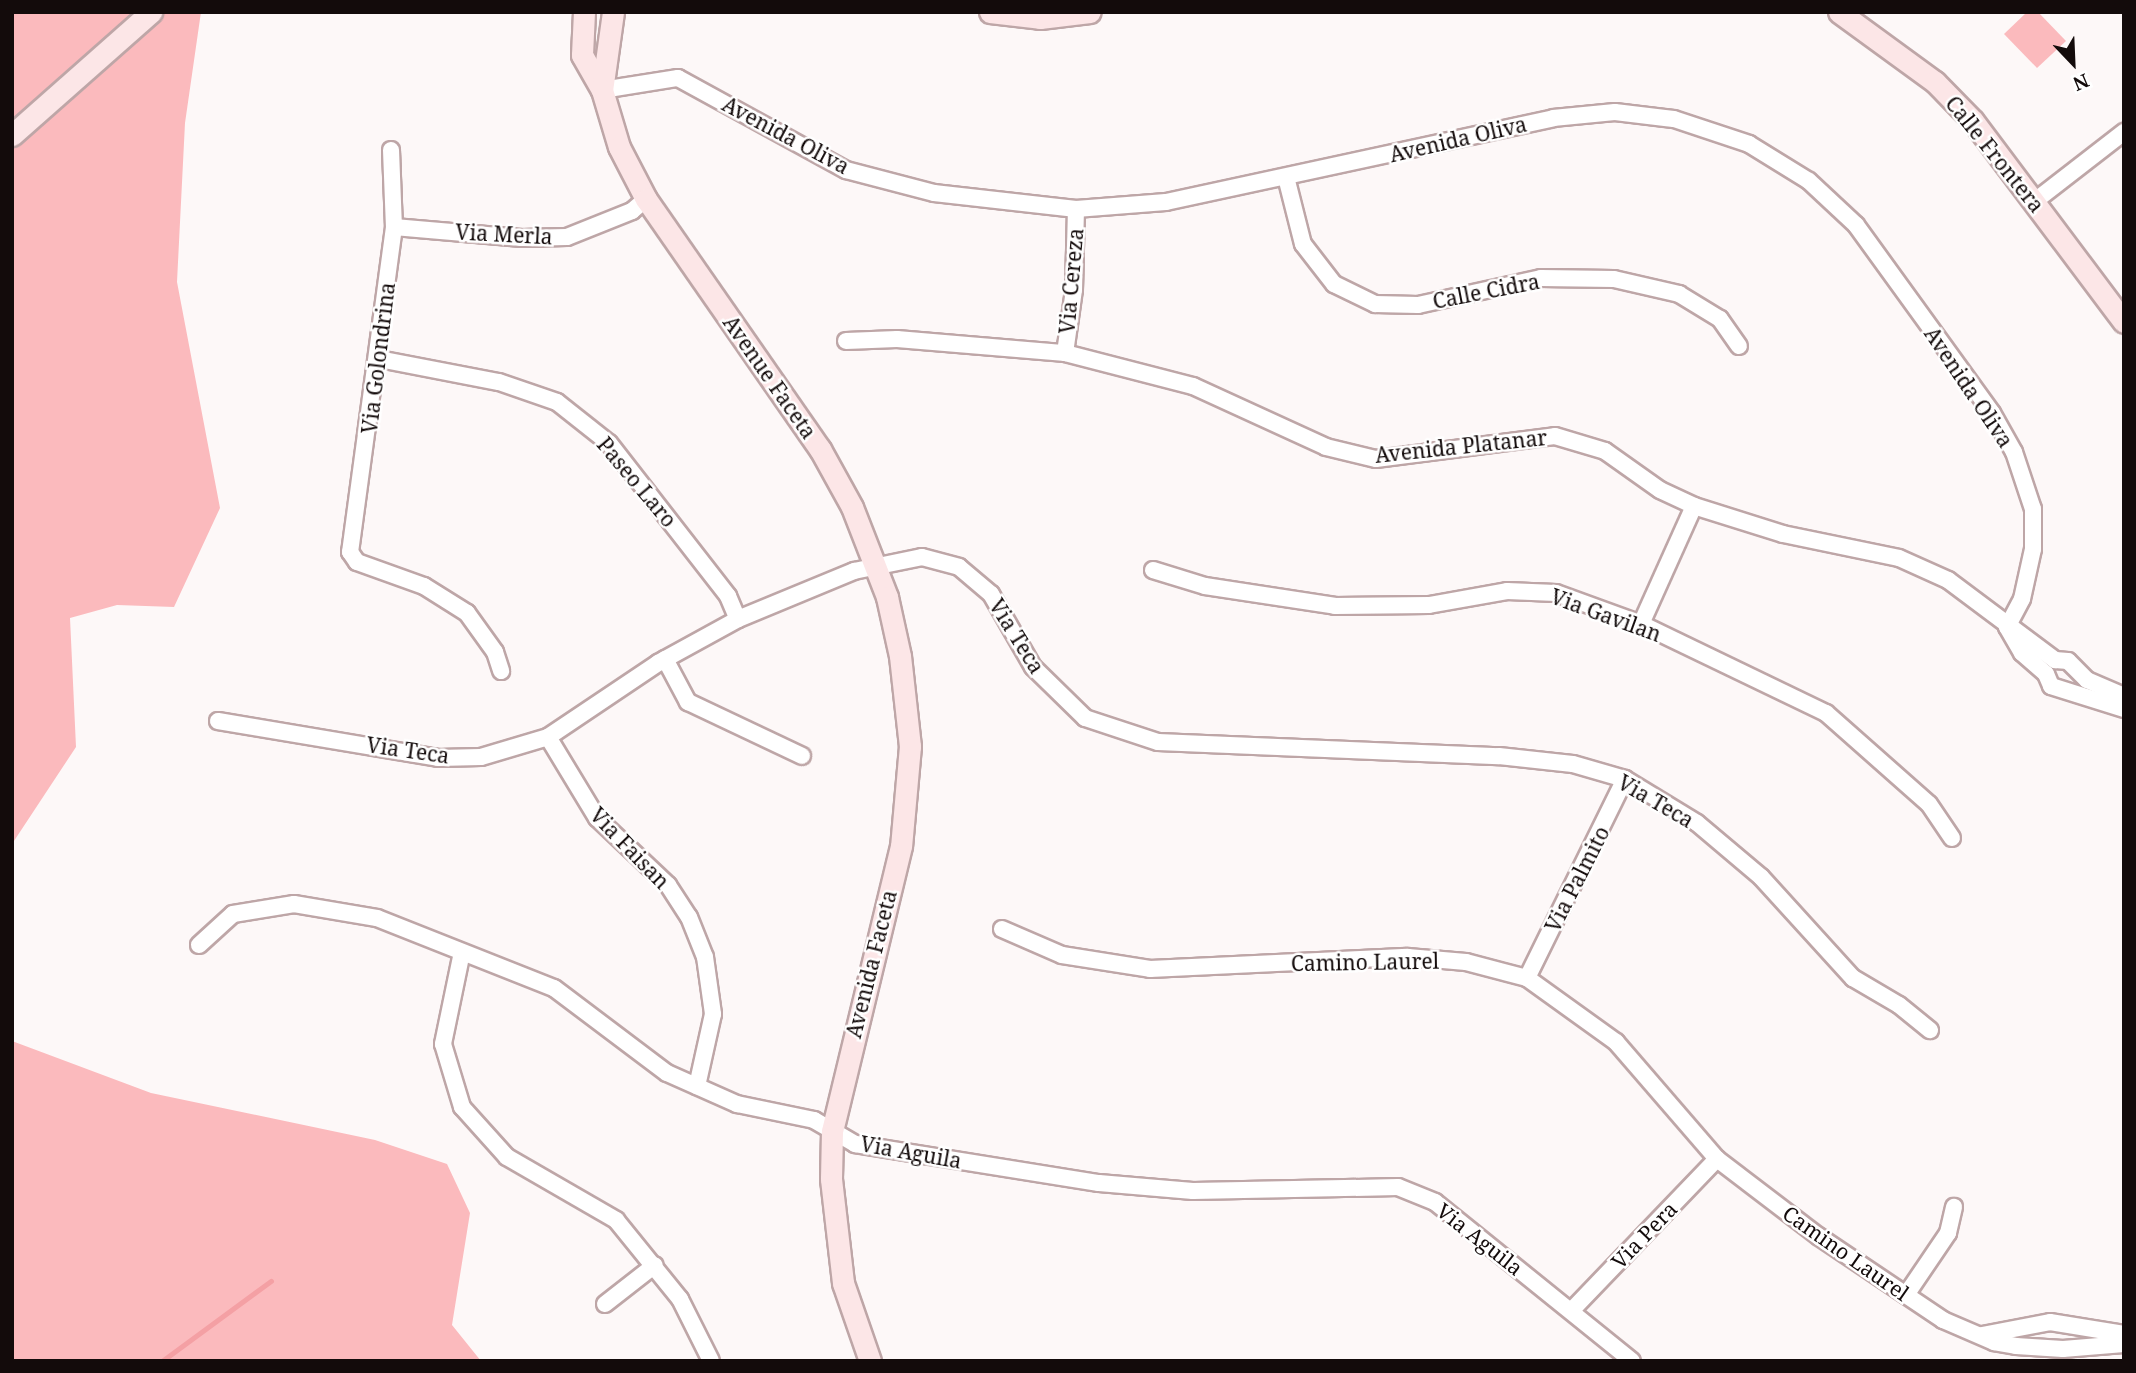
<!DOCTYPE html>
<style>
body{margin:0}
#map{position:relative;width:2136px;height:1373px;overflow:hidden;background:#fdf8f8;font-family:"Noto Serif",serif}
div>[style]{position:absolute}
.green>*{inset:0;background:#fbbabd}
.stream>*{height:4.5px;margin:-2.25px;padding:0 2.25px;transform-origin:2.25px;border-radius:2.25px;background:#f4a0a4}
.roads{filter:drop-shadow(2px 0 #bea6a7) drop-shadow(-2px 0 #bea6a7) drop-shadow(0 2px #bea6a7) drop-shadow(0 -2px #bea6a7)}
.street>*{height:16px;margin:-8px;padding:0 8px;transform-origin:8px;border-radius:8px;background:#fff}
.secondary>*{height:21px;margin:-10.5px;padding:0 10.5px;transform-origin:10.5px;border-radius:10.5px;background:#fce6e7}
span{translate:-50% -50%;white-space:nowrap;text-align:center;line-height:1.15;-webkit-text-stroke:5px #fff;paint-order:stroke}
.street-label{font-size:21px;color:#130b0b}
.frame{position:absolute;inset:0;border:14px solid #130b0b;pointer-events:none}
.north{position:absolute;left:2038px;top:28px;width:70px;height:70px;-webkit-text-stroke:5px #fff;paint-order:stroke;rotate:157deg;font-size:19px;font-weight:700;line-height:28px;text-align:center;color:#130b0b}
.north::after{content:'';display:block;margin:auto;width:24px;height:32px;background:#130b0b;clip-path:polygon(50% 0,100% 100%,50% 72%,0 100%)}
</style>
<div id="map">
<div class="green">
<div style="clip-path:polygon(12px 12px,201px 12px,185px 123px,177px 282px,220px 508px,174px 607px,117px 605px,70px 618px,76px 747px,12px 844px)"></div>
<div style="clip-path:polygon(2027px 12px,2038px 12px,2066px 41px,2037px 68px,2004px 34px)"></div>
<div style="clip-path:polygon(12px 1041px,151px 1093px,375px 1140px,447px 1164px,470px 1213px,452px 1325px,481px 1361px,12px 1361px)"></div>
</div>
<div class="stream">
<div style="left:162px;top:1361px;width:135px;rotate:-36.3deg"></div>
</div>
<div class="roads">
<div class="street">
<div style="left:602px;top:90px;width:77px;rotate:-9deg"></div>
<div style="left:678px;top:78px;width:192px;rotate:28.7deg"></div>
<div style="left:846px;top:170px;width:91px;rotate:14.6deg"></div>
<div style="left:934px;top:193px;width:143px;rotate:6.4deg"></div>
<div style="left:1076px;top:209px;width:90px;rotate:-4.4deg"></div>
<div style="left:1166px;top:202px;width:396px;rotate:-12.2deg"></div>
<div style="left:1553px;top:118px;width:62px;rotate:-5.5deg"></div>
<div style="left:1615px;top:112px;width:59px;rotate:6.8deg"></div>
<div style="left:1674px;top:119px;width:79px;rotate:18.4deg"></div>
<div style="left:1749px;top:144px;width:70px;rotate:31.7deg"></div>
<div style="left:1809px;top:181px;width:64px;rotate:43.1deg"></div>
<div style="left:1856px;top:225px;width:232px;rotate:54.1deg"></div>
<div style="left:1992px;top:413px;width:45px;rotate:60.6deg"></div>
<div style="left:2014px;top:452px;width:60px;rotate:71.6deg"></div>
<div style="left:2033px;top:509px;width:40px;rotate:90deg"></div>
<div style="left:2033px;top:549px;width:51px;rotate:102.4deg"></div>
<div style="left:2022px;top:599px;width:32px;rotate:118deg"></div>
<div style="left:391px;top:150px;width:77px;rotate:87.8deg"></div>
<div style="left:394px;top:227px;width:328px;rotate:97.7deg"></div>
<div style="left:350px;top:552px;width:12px;rotate:55deg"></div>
<div style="left:357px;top:562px;width:71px;rotate:19.7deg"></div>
<div style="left:424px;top:586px;width:51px;rotate:32.1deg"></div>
<div style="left:467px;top:613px;width:48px;rotate:54.3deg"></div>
<div style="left:495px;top:652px;width:20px;rotate:72deg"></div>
<div style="left:1286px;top:177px;width:69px;rotate:75.8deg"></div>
<div style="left:1303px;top:244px;width:51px;rotate:52.2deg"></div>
<div style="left:1334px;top:284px;width:46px;rotate:26deg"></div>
<div style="left:1375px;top:304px;width:43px;rotate:1.3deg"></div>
<div style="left:1418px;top:305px;width:126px;rotate:-12.4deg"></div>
<div style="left:1541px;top:278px;width:73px;rotate:0.8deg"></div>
<div style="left:1614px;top:279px;width:67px;rotate:13deg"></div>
<div style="left:1679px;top:294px;width:48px;rotate:31.4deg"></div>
<div style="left:1720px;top:319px;width:33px;rotate:55deg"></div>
<div style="left:2035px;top:201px;width:113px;rotate:-37.8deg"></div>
<div style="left:394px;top:227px;width:128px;rotate:4.9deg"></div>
<div style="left:522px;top:238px;width:45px;rotate:-1.3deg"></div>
<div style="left:567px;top:237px;width:70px;rotate:-21.8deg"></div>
<div style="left:632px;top:211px;width:18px;rotate:-41deg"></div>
<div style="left:846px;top:341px;width:51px;rotate:-2.2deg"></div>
<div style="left:897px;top:339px;width:169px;rotate:4.8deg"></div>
<div style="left:1065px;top:353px;width:132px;rotate:14.5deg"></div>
<div style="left:1193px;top:386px;width:146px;rotate:24.6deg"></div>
<div style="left:1326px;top:447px;width:51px;rotate:13.5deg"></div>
<div style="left:1376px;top:459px;width:180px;rotate:-7.3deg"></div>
<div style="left:1555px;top:436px;width:52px;rotate:16.7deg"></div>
<div style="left:1605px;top:451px;width:67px;rotate:35.3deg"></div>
<div style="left:1660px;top:490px;width:38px;rotate:25deg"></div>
<div style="left:1694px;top:506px;width:93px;rotate:17.5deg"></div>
<div style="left:1783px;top:534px;width:118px;rotate:11.7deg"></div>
<div style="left:1899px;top:558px;width:54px;rotate:24.2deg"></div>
<div style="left:1948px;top:580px;width:134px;rotate:36.8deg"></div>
<div style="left:2055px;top:660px;width:13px;rotate:4deg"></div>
<div style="left:2068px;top:661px;width:27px;rotate:45deg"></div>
<div style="left:2087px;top:680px;width:40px;rotate:23.4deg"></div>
<div style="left:1065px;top:353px;width:64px;rotate:-81.9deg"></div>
<div style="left:1074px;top:290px;width:81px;rotate:-88.6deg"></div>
<div style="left:379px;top:359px;width:122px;rotate:10.9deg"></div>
<div style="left:499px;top:382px;width:61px;rotate:19deg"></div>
<div style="left:557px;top:402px;width:66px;rotate:38.3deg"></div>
<div style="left:609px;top:443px;width:194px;rotate:52.1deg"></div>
<div style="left:728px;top:596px;width:25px;rotate:67deg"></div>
<div style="left:1153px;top:570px;width:54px;rotate:17.1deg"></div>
<div style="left:1205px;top:586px;width:132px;rotate:8.7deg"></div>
<div style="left:1335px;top:606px;width:94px;rotate:-0.6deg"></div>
<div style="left:1429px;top:605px;width:79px;rotate:-10.2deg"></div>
<div style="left:1507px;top:591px;width:49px;rotate:2.3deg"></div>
<div style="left:1556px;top:593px;width:90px;rotate:20deg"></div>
<div style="left:1641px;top:624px;width:205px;rotate:25.7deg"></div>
<div style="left:1826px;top:713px;width:137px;rotate:41.5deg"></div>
<div style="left:1929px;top:804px;width:41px;rotate:55.9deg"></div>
<div style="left:1641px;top:624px;width:129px;rotate:-65.8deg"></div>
<div style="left:2007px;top:627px;width:30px;rotate:60deg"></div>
<div style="left:2022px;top:653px;width:32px;rotate:41deg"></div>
<div style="left:2046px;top:674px;width:13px;rotate:67deg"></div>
<div style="left:2051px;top:686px;width:77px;rotate:17.5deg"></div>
<div style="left:665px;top:659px;width:49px;rotate:61.9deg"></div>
<div style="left:688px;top:702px;width:126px;rotate:25.3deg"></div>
<div style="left:218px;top:721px;width:223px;rotate:9.5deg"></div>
<div style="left:438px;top:758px;width:43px;rotate:-1.3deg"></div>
<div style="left:481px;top:757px;width:70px;rotate:-16.6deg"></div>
<div style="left:548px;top:737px;width:133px;rotate:-33.9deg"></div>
<div style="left:658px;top:663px;width:91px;rotate:-28.8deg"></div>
<div style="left:738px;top:619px;width:126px;rotate:-22.5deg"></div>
<div style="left:854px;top:571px;width:69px;rotate:-11.6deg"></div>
<div style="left:922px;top:557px;width:38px;rotate:15deg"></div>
<div style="left:959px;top:567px;width:42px;rotate:40.2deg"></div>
<div style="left:991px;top:594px;width:84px;rotate:60.1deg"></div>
<div style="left:1033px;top:667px;width:73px;rotate:44.4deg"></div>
<div style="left:1085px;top:718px;width:77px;rotate:18.2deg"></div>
<div style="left:1158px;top:742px;width:341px;rotate:2.4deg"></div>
<div style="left:1499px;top:756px;width:74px;rotate:6.2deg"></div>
<div style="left:1573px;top:764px;width:54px;rotate:16.1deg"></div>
<div style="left:1625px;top:779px;width:84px;rotate:31.4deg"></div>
<div style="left:1697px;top:823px;width:84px;rotate:40.2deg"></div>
<div style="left:1761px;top:877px;width:137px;rotate:47.7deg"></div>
<div style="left:1853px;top:978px;width:53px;rotate:30.4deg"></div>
<div style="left:1899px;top:1005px;width:40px;rotate:39deg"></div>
<div style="left:548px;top:737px;width:95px;rotate:58.8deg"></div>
<div style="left:597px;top:818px;width:98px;rotate:43.3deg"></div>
<div style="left:668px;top:885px;width:38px;rotate:57deg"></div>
<div style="left:689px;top:917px;width:43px;rotate:68.2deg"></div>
<div style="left:705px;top:957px;width:58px;rotate:82deg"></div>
<div style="left:713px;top:1014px;width:74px;rotate:102.5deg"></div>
<div style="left:1002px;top:929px;width:65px;rotate:23.4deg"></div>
<div style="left:1062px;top:955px;width:89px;rotate:9deg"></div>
<div style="left:1150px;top:969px;width:258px;rotate:-2.7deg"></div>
<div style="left:1408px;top:957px;width:58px;rotate:4.9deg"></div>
<div style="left:1466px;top:962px;width:63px;rotate:14.7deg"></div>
<div style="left:1527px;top:978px;width:110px;rotate:35.7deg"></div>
<div style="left:1616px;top:1042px;width:155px;rotate:49.2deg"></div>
<div style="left:1717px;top:1159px;width:127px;rotate:37.3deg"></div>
<div style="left:1818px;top:1236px;width:151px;rotate:33.9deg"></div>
<div style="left:1943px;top:1320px;width:56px;rotate:23.3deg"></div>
<div style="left:1994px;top:1342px;width:22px;rotate:10deg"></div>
<div style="left:2016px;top:1346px;width:47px;rotate:3.7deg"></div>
<div style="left:2063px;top:1349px;width:61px;rotate:-4.7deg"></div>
<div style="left:199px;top:945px;width:46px;rotate:-42.4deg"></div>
<div style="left:233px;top:914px;width:62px;rotate:-9.3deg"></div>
<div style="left:294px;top:904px;width:84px;rotate:9.6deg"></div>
<div style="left:377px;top:918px;width:190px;rotate:21.6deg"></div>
<div style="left:554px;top:988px;width:141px;rotate:37deg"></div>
<div style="left:667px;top:1073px;width:77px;rotate:23.9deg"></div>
<div style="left:737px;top:1104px;width:79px;rotate:11.7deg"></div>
<div style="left:814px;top:1120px;width:48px;rotate:30.3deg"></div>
<div style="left:855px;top:1144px;width:247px;rotate:9.1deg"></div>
<div style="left:1099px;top:1183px;width:94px;rotate:4.9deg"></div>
<div style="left:1193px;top:1191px;width:205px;rotate:-1.1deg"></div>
<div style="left:1398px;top:1187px;width:40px;rotate:22deg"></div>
<div style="left:1435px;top:1202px;width:253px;rotate:38.9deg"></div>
<div style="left:462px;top:952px;width:94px;rotate:101.7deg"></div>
<div style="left:443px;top:1044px;width:66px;rotate:73.2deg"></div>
<div style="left:462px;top:1107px;width:67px;rotate:48deg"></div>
<div style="left:507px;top:1157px;width:126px;rotate:30deg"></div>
<div style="left:616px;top:1220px;width:102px;rotate:51deg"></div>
<div style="left:680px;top:1299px;width:69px;rotate:63.4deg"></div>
<div style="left:1527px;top:978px;width:222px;rotate:-63.8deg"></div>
<div style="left:1906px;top:1295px;width:75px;rotate:-55.9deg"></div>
<div style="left:1948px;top:1233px;width:27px;rotate:-77deg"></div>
<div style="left:605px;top:1304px;width:63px;rotate:-38deg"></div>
<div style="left:1571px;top:1311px;width:211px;rotate:-46.2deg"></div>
<div style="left:1982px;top:1335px;width:69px;rotate:-10.8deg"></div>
<div style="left:2050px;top:1322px;width:75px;rotate:9.2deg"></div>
</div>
<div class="secondary">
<div style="left:584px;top:12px;width:43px;rotate:92.7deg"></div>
<div style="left:582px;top:55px;width:40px;rotate:60.3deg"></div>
<div style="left:613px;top:12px;width:79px;rotate:98deg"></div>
<div style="left:602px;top:90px;width:59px;rotate:73.4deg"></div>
<div style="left:619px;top:147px;width:59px;rotate:62.6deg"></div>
<div style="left:646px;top:199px;width:305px;rotate:55.2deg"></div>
<div style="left:820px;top:449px;width:66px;rotate:61.1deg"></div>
<div style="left:852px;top:507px;width:97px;rotate:68.7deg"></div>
<div style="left:887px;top:597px;width:60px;rotate:77.6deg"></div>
<div style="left:900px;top:656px;width:91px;rotate:83.7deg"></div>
<div style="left:910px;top:746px;width:100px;rotate:95.1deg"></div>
<div style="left:901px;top:846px;width:293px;rotate:103.6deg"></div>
<div style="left:832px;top:1131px;width:48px;rotate:91.2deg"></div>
<div style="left:831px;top:1179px;width:105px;rotate:83.4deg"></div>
<div style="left:843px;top:1283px;width:83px;rotate:70.9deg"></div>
<div style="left:990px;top:12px;width:50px;rotate:6.8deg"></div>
<div style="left:1040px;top:18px;width:50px;rotate:-6.8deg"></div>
<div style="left:1839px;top:12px;width:119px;rotate:36.1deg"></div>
<div style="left:1935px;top:82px;width:54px;rotate:45.7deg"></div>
<div style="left:1973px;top:121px;width:251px;rotate:53.1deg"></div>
<div style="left:12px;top:135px;width:186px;rotate:-41.5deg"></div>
</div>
</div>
<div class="street-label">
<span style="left:786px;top:135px;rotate:28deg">Avenida Oliva</span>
<span style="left:1458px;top:139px;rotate:-13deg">Avenida Oliva</span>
<span style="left:1995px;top:154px;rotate:51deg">Calle Frontera</span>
<span style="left:504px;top:234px;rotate:3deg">Via Merla</span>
<span style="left:1071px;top:281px;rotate:-85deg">Via Cereza</span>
<span style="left:1486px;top:291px;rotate:-11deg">Calle Cidra</span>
<span style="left:378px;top:358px;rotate:-83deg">Via Golondrina</span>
<span style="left:770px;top:377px;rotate:55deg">Avenue Faceta</span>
<span style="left:1969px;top:387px;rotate:56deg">Avenida Oliva</span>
<span style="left:1461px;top:446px;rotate:-6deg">Avenida Platanar</span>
<span style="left:637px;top:482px;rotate:50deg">Paseo Laro</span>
<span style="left:1606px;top:615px;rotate:20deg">Via Gavilan</span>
<span style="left:1017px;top:636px;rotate:58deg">Via Teca</span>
<span style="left:408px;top:750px;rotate:8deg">Via Teca</span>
<span style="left:1656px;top:801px;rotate:30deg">Via Teca</span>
<span style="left:630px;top:848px;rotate:46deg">Via Faisan</span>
<span style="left:1577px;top:879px;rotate:-63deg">Via Palmito</span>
<span style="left:1365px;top:962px;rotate:-1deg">Camino Laurel</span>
<span style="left:871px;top:964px;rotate:-76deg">Avenida Faceta</span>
<span style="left:911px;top:1152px;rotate:10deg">Via Aguila</span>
<span style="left:1644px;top:1235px;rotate:-46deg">Via Pera</span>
<span style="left:1480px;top:1239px;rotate:38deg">Via Aguila</span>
<span style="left:1846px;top:1253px;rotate:35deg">Camino Laurel</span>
</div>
<div class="frame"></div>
<div class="north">N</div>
</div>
